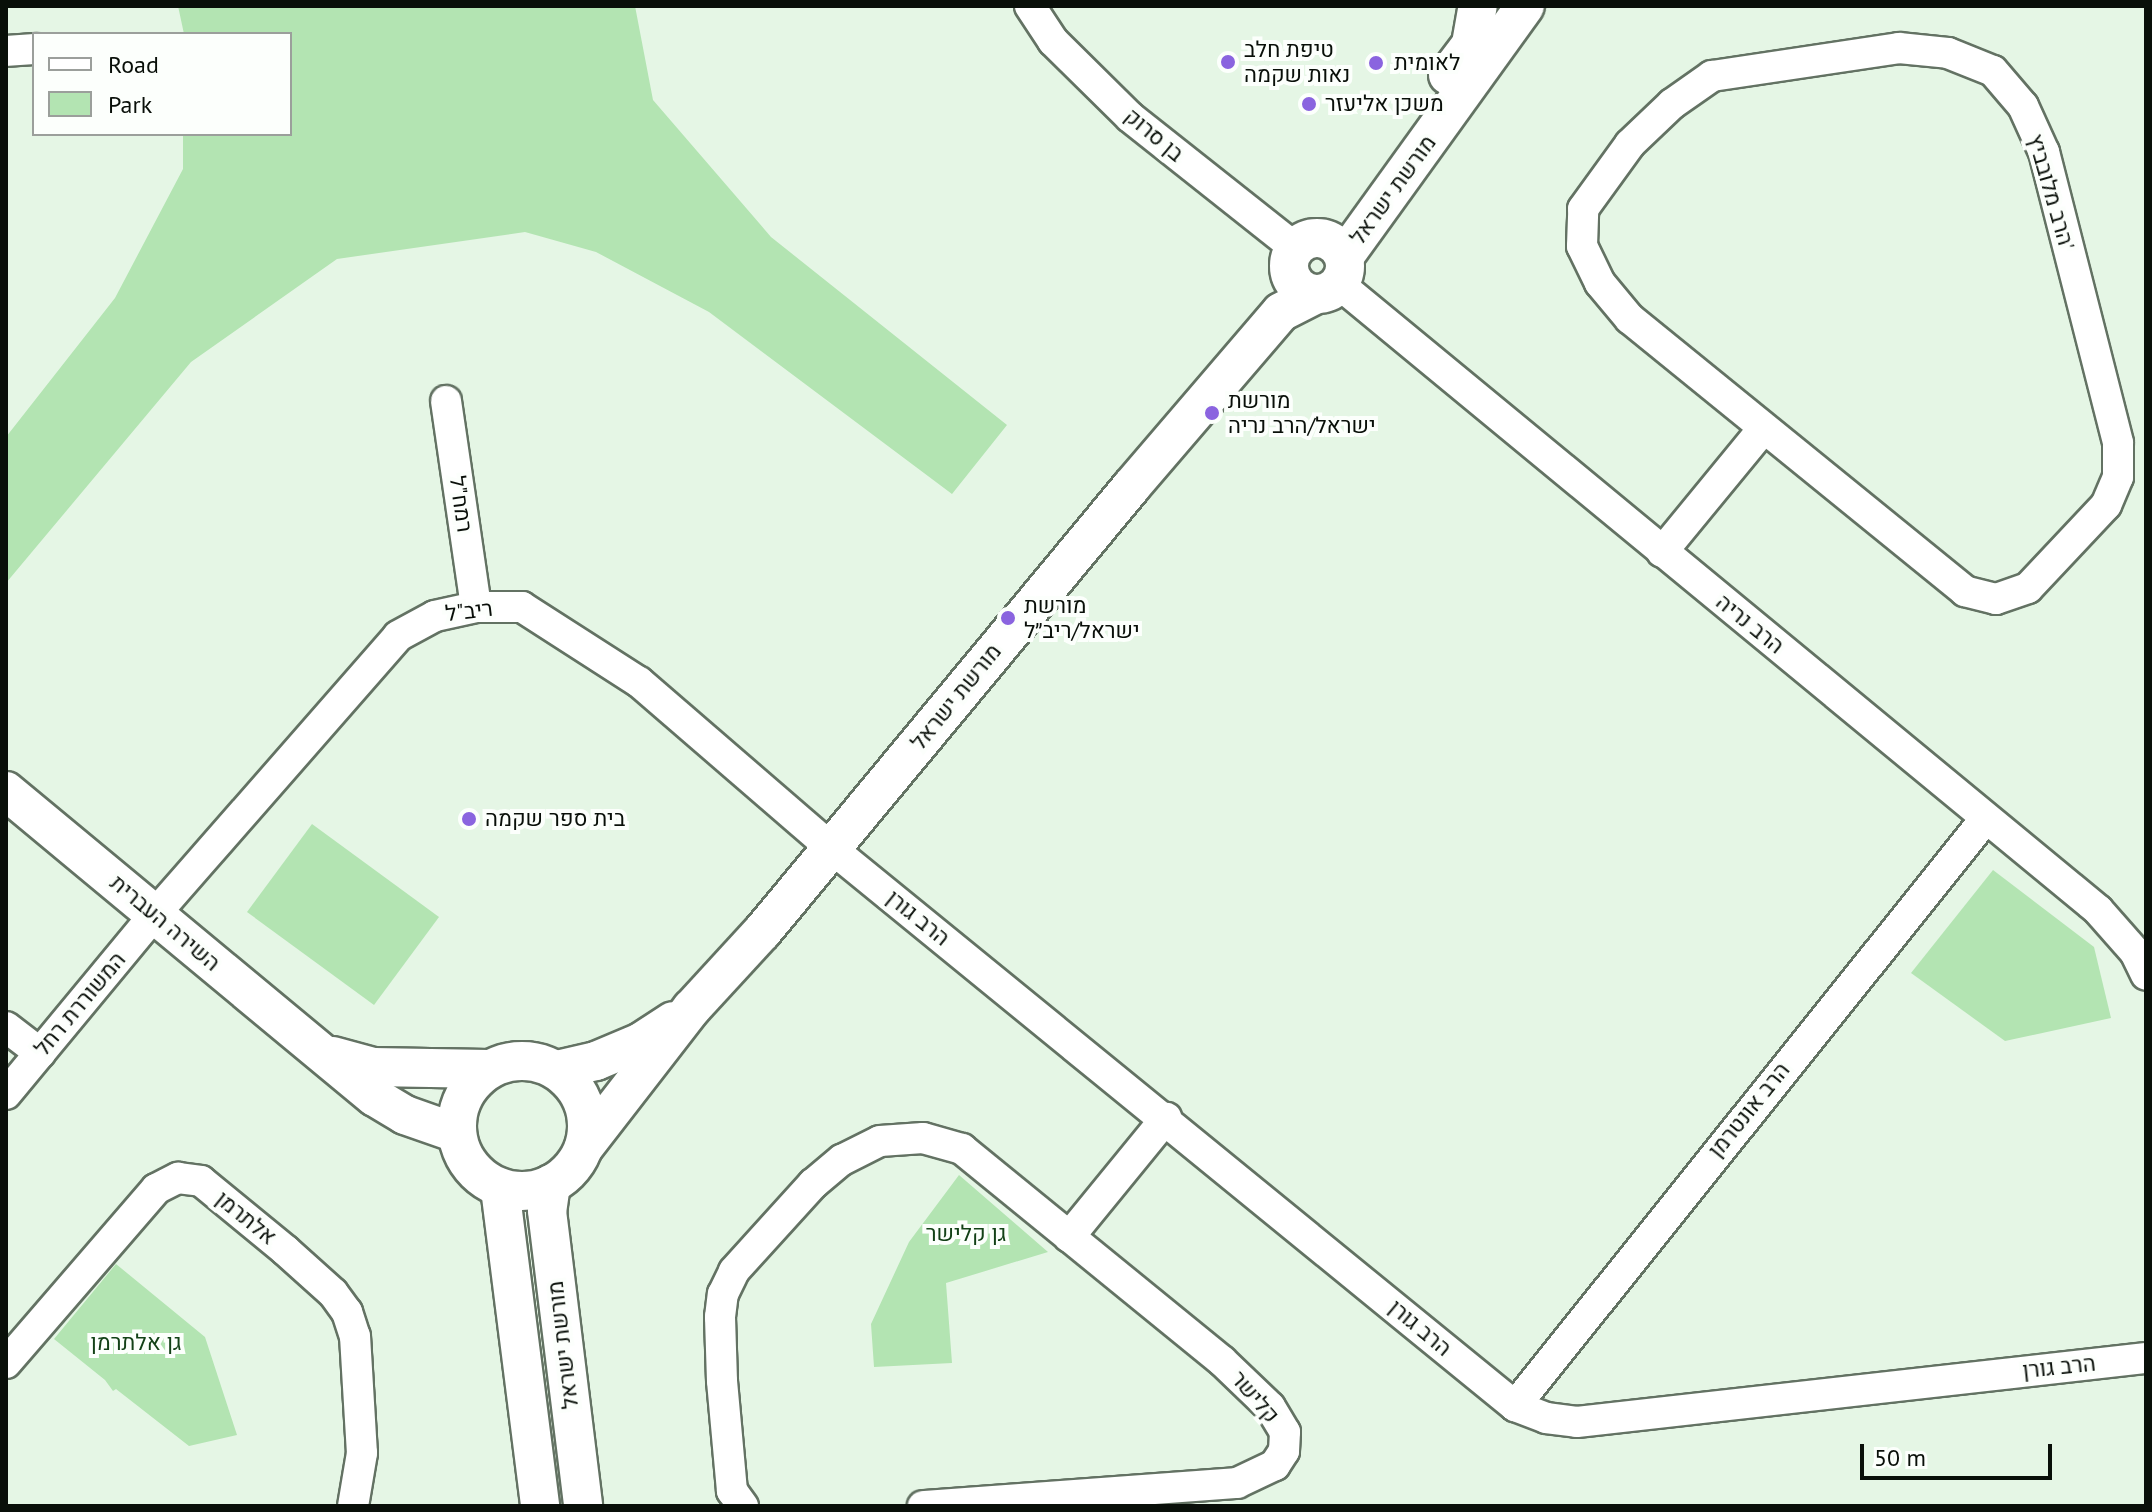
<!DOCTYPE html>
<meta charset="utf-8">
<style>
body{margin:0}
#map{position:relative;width:2152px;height:1512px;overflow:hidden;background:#e5f6e5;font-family:"PT Sans",Heebo,sans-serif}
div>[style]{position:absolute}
.green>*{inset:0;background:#b3e4b2}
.roads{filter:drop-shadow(2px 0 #637263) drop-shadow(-2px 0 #637263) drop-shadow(0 2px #637263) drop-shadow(0 -2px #637263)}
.minor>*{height:30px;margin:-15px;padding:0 15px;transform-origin:15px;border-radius:15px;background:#fff}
.tertiary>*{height:38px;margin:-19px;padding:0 19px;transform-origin:19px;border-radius:19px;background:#fff}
.tertiary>.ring{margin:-19px;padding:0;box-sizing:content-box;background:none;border:38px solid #fff;border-radius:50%}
.dots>*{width:22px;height:22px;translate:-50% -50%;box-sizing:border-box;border:4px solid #fcfffc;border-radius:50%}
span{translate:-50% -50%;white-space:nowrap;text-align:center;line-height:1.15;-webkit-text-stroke:8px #fcfffc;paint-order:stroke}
.poi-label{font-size:22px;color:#090f09}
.left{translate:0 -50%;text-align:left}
.street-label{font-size:22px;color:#090f09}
.park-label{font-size:22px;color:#134117}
.frame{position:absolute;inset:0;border:8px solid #090f09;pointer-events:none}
.legend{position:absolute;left:32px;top:32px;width:260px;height:104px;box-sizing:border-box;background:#fcfffc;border:2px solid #9b9f9b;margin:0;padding:10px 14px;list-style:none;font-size:24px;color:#090f09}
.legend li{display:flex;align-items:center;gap:16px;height:40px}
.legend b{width:40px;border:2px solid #9b9f9b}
.scale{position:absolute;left:1860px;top:1444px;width:192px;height:36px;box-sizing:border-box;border:4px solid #090f09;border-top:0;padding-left:10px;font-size:24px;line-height:28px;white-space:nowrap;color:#090f09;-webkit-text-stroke:6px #fcfffc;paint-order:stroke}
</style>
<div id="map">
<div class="green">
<div style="clip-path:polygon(178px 6px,635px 6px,653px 100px,771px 237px,1007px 425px,952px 494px,709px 312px,596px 252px,525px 232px,337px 259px,191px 362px,6px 583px,6px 437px,115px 298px,183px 169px,183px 134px,290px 134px,290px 34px,184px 34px)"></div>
<div style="clip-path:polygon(312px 824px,439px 917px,374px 1005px,247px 912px)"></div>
<div style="clip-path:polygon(1993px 870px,2094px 947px,2111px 1018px,2005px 1041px,1911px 973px)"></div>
<div style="clip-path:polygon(959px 1175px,1048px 1252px,946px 1283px,952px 1363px,874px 1367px,871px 1324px,909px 1242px)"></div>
<div style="clip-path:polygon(116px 1264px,205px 1337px,237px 1435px,189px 1446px,116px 1389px,113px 1391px,105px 1380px,54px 1339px)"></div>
</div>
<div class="roads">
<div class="minor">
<div style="left:1030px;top:6px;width:42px;rotate:56.7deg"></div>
<div style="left:1053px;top:41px;width:108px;rotate:44.6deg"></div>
<div style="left:1130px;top:117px;width:211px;rotate:38.4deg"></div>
<div style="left:1899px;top:48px;width:49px;rotate:5.8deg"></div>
<div style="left:1948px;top:53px;width:48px;rotate:21.8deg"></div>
<div style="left:1993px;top:71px;width:46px;rotate:49.4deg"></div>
<div style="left:2023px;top:106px;width:51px;rotate:65.5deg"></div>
<div style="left:2044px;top:152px;width:300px;rotate:75.7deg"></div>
<div style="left:2118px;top:443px;width:34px;rotate:90deg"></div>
<div style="left:2118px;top:477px;width:30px;rotate:113deg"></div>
<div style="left:2106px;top:505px;width:114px;rotate:133.2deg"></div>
<div style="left:2028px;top:588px;width:34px;rotate:161deg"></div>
<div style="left:1996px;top:599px;width:32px;rotate:-166deg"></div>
<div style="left:1965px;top:591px;width:432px;rotate:-140.9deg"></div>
<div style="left:1630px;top:319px;width:47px;rotate:-129.8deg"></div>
<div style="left:1600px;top:283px;width:41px;rotate:-115.9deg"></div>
<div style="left:1582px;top:246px;width:37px;rotate:-88deg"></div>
<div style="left:1583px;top:209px;width:80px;rotate:-54.1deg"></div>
<div style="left:1630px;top:144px;width:58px;rotate:-43.6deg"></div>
<div style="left:1672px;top:104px;width:49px;rotate:-35deg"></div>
<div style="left:1712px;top:76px;width:189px;rotate:-8.5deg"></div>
<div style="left:6px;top:51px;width:28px;rotate:-4deg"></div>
<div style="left:1339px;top:284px;width:984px;rotate:39.51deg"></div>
<div style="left:2098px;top:910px;width:56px;rotate:48.6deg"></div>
<div style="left:2135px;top:952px;width:25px;rotate:64deg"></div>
<div style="left:446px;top:401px;width:208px;rotate:81.7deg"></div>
<div style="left:1662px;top:552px;width:159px;rotate:-50.6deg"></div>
<div style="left:6px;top:1027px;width:43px;rotate:37.4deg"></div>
<div style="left:6px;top:1094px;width:234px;rotate:-50.4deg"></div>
<div style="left:155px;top:914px;width:369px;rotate:-48.8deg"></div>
<div style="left:398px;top:636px;width:42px;rotate:-28.4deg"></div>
<div style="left:435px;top:616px;width:42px;rotate:-12.4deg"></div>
<div style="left:476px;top:607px;width:46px"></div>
<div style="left:522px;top:607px;width:139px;rotate:32.7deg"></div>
<div style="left:639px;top:682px;width:254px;rotate:40.8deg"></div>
<div style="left:831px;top:848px;width:883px;rotate:39.21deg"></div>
<div style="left:1515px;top:1406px;width:33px;rotate:21deg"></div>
<div style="left:1546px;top:1418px;width:31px;rotate:7deg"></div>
<div style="left:1577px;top:1422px;width:573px;rotate:-6.42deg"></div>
<div style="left:1069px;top:1237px;width:154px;rotate:-50.8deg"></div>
<div style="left:6px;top:1363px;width:230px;rotate:-49.2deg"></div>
<div style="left:156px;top:1189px;width:25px;rotate:-27deg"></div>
<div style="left:178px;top:1178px;width:23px;rotate:7deg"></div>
<div style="left:201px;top:1181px;width:109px;rotate:39.4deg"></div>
<div style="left:285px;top:1250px;width:64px;rotate:41.9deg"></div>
<div style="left:333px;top:1293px;width:24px;rotate:54deg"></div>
<div style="left:347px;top:1312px;width:25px;rotate:72deg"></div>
<div style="left:355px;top:1336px;width:117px;rotate:86.6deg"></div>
<div style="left:362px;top:1453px;width:54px;rotate:99.6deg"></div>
<div style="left:1515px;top:1406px;width:753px;rotate:-51.3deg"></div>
<div style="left:743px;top:1506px;width:19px;rotate:-126deg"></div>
<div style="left:732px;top:1491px;width:110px;rotate:-95.2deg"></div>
<div style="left:722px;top:1381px;width:64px;rotate:-91.8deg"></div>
<div style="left:720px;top:1317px;width:23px;rotate:-83deg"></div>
<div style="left:723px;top:1294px;width:25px;rotate:-64deg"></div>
<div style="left:734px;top:1271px;width:118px;rotate:-47.8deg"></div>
<div style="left:813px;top:1184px;width:38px;rotate:-40deg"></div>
<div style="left:842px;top:1160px;width:42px;rotate:-26.6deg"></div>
<div style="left:880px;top:1141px;width:43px;rotate:-4deg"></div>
<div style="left:923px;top:1138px;width:41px;rotate:15.8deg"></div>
<div style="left:962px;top:1149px;width:335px;rotate:39.2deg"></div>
<div style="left:1222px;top:1361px;width:66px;rotate:43.8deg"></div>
<div style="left:1270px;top:1407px;width:29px;rotate:59deg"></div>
<div style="left:1285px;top:1432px;width:19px;rotate:93deg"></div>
<div style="left:1284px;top:1451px;width:17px;rotate:123deg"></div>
<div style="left:1275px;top:1465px;width:42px;rotate:154.7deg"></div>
<div style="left:1237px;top:1483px;width:315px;rotate:175.8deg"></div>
</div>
<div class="tertiary">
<div style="left:1448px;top:75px;width:39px;rotate:-53deg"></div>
<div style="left:1471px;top:44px;width:39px;rotate:-80deg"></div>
<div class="ring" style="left:1289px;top:238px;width:18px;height:18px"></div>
<div style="left:1344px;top:257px;width:309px;rotate:-54.2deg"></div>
<div style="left:6px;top:791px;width:479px;rotate:39.7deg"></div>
<div style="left:375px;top:1097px;width:35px;rotate:31deg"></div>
<div style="left:405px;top:1115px;width:54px;rotate:19.4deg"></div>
<div style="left:333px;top:1056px;width:41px;rotate:15.4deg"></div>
<div style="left:373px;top:1067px;width:115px;rotate:1deg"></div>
<div class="ring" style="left:457px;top:1061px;width:92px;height:92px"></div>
<div style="left:557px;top:1070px;width:40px;rotate:-13deg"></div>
<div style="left:596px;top:1061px;width:49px;rotate:-22.9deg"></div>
<div style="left:641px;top:1042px;width:38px;rotate:-33deg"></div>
<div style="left:584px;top:1147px;width:176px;rotate:-52.2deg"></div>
<div style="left:692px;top:1008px;width:103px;rotate:-47.4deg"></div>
<div style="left:762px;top:932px;width:578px;rotate:-50.33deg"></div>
<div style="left:1131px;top:487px;width:230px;rotate:-49.4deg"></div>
<div style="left:1281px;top:312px;width:38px;rotate:-27deg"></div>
<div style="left:551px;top:1184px;width:27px;rotate:98deg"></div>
<div style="left:547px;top:1211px;width:297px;rotate:83deg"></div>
<div style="left:500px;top:1188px;width:321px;rotate:82.8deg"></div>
</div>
</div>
<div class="dots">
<div style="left:1228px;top:62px;background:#8a64df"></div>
<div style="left:1376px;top:63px;background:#8a64df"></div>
<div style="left:1309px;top:104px;background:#8a64df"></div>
<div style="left:1212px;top:413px;background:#8a64df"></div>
<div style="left:1008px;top:618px;background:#8a64df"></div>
<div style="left:469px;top:819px;background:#8a64df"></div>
</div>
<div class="poi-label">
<span class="left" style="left:1244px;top:62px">טיפת חלב<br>נאות שקמה</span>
<span class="left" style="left:1394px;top:63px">לאומית</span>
<span class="left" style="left:1325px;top:104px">משכן אליעזר</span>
<span class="left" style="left:1228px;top:413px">מורשת<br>ישראל/הרב נריה</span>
<span class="left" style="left:1024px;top:618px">מורשת<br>ישראל/ריב״ל</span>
<span class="left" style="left:485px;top:819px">בית ספר שקמה</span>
</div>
<div class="street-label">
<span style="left:1154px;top:135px;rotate:40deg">בן סרוק</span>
<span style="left:1393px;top:190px;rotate:-54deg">מורשת ישראל</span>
<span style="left:2051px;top:192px;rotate:74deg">הרב מלובביץ'</span>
<span style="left:461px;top:504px;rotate:82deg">רמח"ל</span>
<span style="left:469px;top:611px;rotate:-7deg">ריב"ל</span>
<span style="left:1750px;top:624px;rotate:39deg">הרב נריה</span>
<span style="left:956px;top:697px;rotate:-51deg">מורשת ישראל</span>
<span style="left:918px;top:918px;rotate:39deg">הרב גורן</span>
<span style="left:165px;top:923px;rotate:40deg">השירה העברית</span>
<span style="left:80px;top:1004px;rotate:-50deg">המשוררת רחל</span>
<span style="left:1749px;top:1110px;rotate:-51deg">הרב אונטרמן</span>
<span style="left:246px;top:1218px;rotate:39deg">אלתרמן</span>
<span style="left:1420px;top:1328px;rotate:40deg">הרב גורן</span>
<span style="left:563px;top:1345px;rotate:-97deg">מורשת ישראל</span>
<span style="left:2059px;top:1367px;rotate:-6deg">הרב גורן</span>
<span style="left:1255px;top:1397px;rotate:49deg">קלישר</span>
</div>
<div class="park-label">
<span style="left:966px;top:1234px">גן קלישר</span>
<span style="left:136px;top:1343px">גן אלתרמן</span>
</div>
<div class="frame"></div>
<ul class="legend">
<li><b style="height:10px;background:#fff"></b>Road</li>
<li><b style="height:22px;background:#b3e4b2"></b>Park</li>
</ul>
<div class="scale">50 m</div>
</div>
